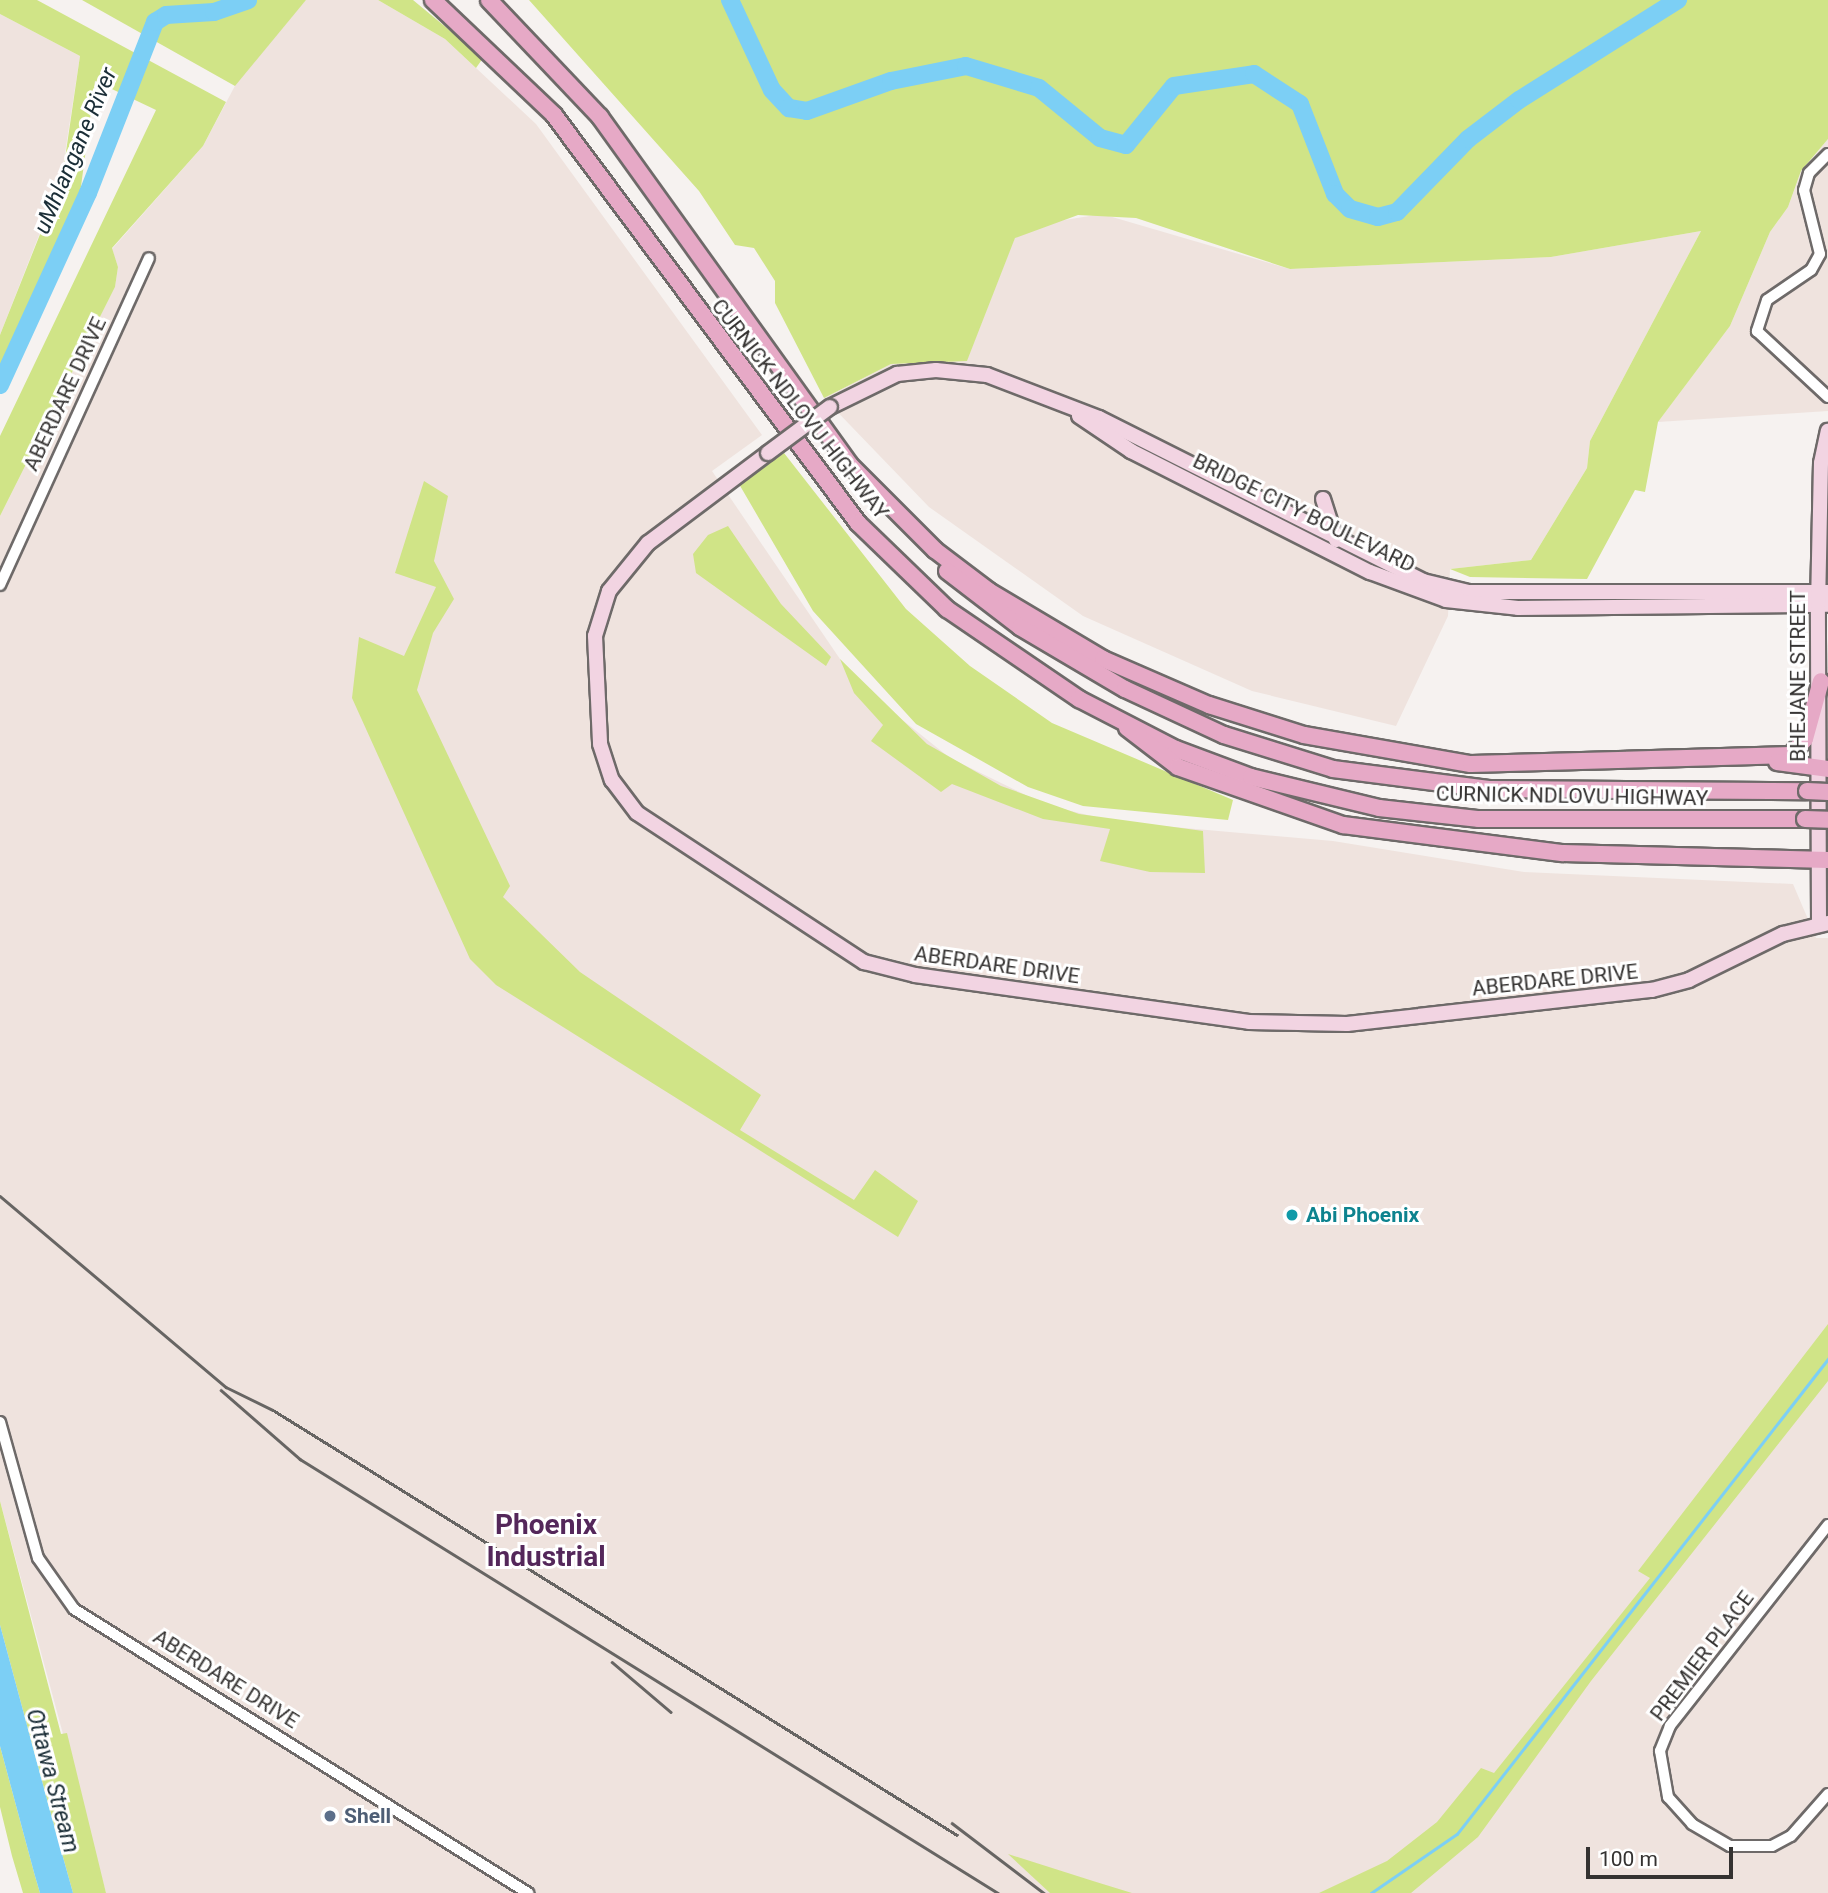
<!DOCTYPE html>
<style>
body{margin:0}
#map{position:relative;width:1828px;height:1893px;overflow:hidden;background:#f6f2f0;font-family:Roboto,sans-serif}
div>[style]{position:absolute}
.built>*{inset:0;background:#efe3de}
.green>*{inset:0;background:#d0e487}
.water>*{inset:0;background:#7ccff5}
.stream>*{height:2.5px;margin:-1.25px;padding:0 1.25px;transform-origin:1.25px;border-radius:1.25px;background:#7ccff5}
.river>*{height:18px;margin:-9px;padding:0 9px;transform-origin:9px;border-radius:9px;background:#7ccff5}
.roads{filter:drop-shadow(2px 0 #6e6a69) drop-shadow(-2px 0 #6e6a69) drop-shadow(0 2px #6e6a69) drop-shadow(0 -2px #6e6a69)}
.street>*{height:10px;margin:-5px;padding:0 5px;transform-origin:5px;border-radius:5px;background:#fff}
.secondary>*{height:14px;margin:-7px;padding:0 7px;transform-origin:7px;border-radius:7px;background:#f2d4e2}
.primary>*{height:16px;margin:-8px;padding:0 8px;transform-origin:8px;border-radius:8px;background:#e6a9c6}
.rail>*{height:2.5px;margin:-1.25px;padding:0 1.25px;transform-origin:1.25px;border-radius:1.25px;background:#676563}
.bridges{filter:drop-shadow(2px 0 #6e6a69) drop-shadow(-2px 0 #6e6a69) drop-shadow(0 2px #6e6a69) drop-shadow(0 -2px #6e6a69)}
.secondary-bridge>*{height:14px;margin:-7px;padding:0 7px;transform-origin:7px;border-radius:7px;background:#f2d4e2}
.primary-bridge>*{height:16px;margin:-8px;padding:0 8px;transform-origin:8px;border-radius:8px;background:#e6a9c6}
.dots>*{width:19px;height:19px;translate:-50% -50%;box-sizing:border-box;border:4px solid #fff;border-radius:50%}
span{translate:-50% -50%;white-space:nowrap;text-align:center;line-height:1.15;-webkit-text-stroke:6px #fff;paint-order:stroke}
.street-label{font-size:21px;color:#343231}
.culture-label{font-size:21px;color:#0d838f;font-weight:700}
.left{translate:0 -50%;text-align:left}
.service-label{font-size:21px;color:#4e5e75;font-weight:700}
.water-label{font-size:23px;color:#1b2e37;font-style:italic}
.district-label{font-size:28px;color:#54275a;font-weight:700}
.scale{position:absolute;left:1586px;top:1847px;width:147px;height:32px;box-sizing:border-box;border:4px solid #343231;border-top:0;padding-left:9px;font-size:21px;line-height:24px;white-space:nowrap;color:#343231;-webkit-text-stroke:5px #fff;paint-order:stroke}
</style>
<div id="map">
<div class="built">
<div style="clip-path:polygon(306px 0,378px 0,445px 39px,536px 124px,762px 435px,712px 471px,840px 659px,880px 702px,950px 758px,1046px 805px,1117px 822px,1333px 841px,1524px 872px,1793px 884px,1816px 938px,1828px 938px,1828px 1893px,106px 1893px,0 1501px,0 516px,115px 287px,118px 267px,112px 249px,203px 146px,245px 67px)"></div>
<div style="clip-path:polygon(0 14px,80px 56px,61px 179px,0 335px)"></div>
<div style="clip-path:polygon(1828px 139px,1828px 411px,1658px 422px,1730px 326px,1770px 232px,1788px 207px,1801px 172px)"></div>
<div style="clip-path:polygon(1102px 214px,1290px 269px,1551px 257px,1701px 231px,1590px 441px,1587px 468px,1531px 560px,1450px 569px,1448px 616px,1396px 726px,1252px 691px,1083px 616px,929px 507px,824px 398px,891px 364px,967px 360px,1015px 237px,1046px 223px)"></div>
</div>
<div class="green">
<div style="clip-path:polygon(0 0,37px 0,226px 102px,203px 146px,112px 248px,118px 267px,115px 287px,0 516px,0 436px,156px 110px,95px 81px,80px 194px,0 368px,0 335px,62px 179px,80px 56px,0 14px)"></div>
<div style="clip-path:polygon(82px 0,306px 0,235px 86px)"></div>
<div style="clip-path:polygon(378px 0,413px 0,483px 58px,476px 68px,445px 39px)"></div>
<div style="clip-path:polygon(529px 0,1828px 0,1828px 139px,1801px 171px,1788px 207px,1770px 232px,1730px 326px,1658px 422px,1645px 492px,1635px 490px,1587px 579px,1470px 577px,1450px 569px,1531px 560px,1587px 468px,1590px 441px,1701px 231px,1551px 257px,1290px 269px,1136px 218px,1078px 215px,1015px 238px,967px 361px,891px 364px,824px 398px,775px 303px,775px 281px,754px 248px,735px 245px,699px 191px)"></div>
<div style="clip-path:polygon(784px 453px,906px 609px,970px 666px,1052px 723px,1233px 800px,1228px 820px,1083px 806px,1028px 787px,916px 724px,813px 611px,739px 484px)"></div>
<div style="clip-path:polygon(424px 481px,448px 496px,434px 561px,454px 599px,433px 633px,417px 690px,510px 886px,503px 897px,580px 972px,761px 1095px,740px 1130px,854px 1200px,875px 1170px,918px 1201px,898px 1237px,496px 985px,470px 959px,352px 698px,359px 637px,404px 656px,436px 587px,395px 573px)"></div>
<div style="clip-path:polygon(728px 526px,781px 604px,831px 657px,826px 666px,696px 573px,693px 554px,708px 535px)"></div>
<div style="clip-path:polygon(840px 659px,927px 744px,1001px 786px,1079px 814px,1203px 831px,1205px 873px,1150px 872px,1100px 861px,1110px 829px,1043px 819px,952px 784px,941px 792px,871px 741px,883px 725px,854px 693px)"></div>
<div style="clip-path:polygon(1828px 1324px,1828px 1381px,1591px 1681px,1478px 1837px,1411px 1893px,1319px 1893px,1387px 1861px,1437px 1822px,1481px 1768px,1494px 1773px,1650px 1578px,1638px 1571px)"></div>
<div style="clip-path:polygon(0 1501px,61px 1734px,67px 1733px,106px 1893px,73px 1893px,49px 1807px,0 1625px)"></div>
<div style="clip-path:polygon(0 1746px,35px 1876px,40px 1893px,23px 1893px,12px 1856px,0 1807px)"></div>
<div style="clip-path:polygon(1008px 1854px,1093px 1881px,1132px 1893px,1050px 1893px)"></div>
</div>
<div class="water">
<div style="clip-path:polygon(0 1625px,49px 1807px,73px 1893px,40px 1893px,35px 1876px,0 1746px)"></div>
</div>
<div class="stream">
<div style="left:1371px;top:1893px;width:104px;rotate:-34.5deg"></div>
<div style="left:1457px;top:1834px;width:603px;rotate:-52.01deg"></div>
</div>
<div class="river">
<div style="left:730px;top:0;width:99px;rotate:65deg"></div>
<div style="left:772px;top:90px;width:25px;rotate:47deg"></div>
<div style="left:789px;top:108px;width:18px;rotate:9deg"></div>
<div style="left:807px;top:111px;width:89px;rotate:-19.7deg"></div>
<div style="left:891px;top:81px;width:76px;rotate:-11.3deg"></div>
<div style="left:966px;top:66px;width:76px;rotate:16.8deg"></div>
<div style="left:1039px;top:88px;width:79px;rotate:39.3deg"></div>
<div style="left:1100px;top:138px;width:27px;rotate:15deg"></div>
<div style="left:1126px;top:145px;width:76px;rotate:-50.9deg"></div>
<div style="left:1174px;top:86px;width:81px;rotate:-8.5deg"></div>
<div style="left:1254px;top:74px;width:55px;rotate:33.1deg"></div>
<div style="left:1300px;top:104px;width:97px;rotate:68.7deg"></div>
<div style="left:1335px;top:194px;width:21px;rotate:45deg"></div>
<div style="left:1350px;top:209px;width:29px;rotate:16deg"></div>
<div style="left:1378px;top:217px;width:20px;rotate:-15deg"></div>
<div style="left:1397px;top:212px;width:102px;rotate:-45.8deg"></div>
<div style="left:1468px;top:139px;width:64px;rotate:-37.4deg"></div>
<div style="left:1519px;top:100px;width:188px;rotate:-32.2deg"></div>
<div style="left:0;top:385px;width:211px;rotate:-65.4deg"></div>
<div style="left:88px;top:193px;width:184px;rotate:-68.6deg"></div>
<div style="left:155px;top:22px;width:13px;rotate:-32deg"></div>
<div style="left:166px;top:15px;width:48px;rotate:-3.6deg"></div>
<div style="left:214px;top:12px;width:36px;rotate:-19deg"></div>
</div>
<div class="roads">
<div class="street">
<div style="left:1828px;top:154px;width:27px;rotate:135deg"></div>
<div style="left:1809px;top:173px;width:18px;rotate:106deg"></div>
<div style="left:1804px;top:190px;width:66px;rotate:76deg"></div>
<div style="left:1820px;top:254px;width:18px;rotate:119deg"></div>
<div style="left:1811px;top:270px;width:53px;rotate:145.7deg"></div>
<div style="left:1767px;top:300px;width:33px;rotate:108deg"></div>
<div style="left:1757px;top:331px;width:97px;rotate:42.9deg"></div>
<div style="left:0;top:585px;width:359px;rotate:-65.5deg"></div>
<div style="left:0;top:1422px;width:141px;rotate:74.4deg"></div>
<div style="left:38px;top:1558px;width:62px;rotate:54.8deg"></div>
<div style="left:74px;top:1609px;width:536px;rotate:32.03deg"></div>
<div style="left:1828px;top:1525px;width:256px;rotate:128.2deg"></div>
<div style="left:1670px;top:1726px;width:27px;rotate:112deg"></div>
<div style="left:1660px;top:1751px;width:47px;rotate:80.1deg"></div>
<div style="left:1668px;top:1797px;width:36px;rotate:48deg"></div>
<div style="left:1692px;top:1824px;width:44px;rotate:30.1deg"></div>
<div style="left:1730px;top:1846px;width:42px"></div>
<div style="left:1772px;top:1846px;width:21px;rotate:-28deg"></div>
<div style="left:1791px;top:1836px;width:56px;rotate:-48.6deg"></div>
</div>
<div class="secondary">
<div style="left:830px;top:407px;width:75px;rotate:-26.2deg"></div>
<div style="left:897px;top:374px;width:39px;rotate:-6deg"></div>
<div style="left:936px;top:370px;width:51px;rotate:5.6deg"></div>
<div style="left:987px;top:375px;width:120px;rotate:21deg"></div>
<div style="left:1099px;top:418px;width:363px;rotate:26.7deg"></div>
<div style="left:1423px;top:581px;width:46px;rotate:13.7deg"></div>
<div style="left:1468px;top:592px;width:360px"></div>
<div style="left:1079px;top:416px;width:63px;rotate:33.9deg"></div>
<div style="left:1131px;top:451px;width:268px;rotate:26.9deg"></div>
<div style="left:1370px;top:572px;width:81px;rotate:20.2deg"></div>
<div style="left:1446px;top:600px;width:72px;rotate:6.3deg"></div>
<div style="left:1518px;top:608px;width:310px;rotate:-0.6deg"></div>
<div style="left:768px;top:453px;width:150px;rotate:143.1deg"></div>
<div style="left:648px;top:543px;width:62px;rotate:129.1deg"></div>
<div style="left:609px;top:591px;width:47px;rotate:107.3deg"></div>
<div style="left:595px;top:636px;width:108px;rotate:87.3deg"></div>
<div style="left:600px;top:744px;width:38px;rotate:72deg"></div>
<div style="left:612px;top:780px;width:41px;rotate:52.9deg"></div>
<div style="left:637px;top:813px;width:272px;rotate:33.3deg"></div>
<div style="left:864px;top:962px;width:53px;rotate:14.3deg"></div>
<div style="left:915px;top:975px;width:337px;rotate:8deg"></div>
<div style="left:1249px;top:1022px;width:98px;rotate:1.2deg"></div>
<div style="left:1347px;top:1024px;width:307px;rotate:-6.4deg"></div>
<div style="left:1652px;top:990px;width:38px;rotate:-15deg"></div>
<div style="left:1689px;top:980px;width:105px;rotate:-26.1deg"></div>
<div style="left:1783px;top:934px;width:46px;rotate:-13.7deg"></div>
<div style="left:1323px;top:499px;width:43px;rotate:72.4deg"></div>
<div style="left:1819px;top:923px;width:317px;rotate:-90.2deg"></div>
<div style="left:1818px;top:606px;width:143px;rotate:-88.8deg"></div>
<div style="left:1821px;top:463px;width:33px;rotate:-78deg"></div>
</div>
<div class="primary">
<div style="left:433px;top:0;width:167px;rotate:43.5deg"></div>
<div style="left:554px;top:115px;width:509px;rotate:53.31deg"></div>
<div style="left:858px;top:523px;width:124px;rotate:44deg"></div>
<div style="left:947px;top:609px;width:160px;rotate:34.3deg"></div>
<div style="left:1079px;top:699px;width:109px;rotate:27.3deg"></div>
<div style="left:1176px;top:749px;width:80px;rotate:20.5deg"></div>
<div style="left:1251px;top:777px;width:132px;rotate:13.6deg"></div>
<div style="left:1379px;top:808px;width:101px;rotate:6.3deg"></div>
<div style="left:1479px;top:819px;width:326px"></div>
<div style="left:489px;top:0;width:161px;rotate:46.5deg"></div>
<div style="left:600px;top:117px;width:427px;rotate:54.3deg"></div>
<div style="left:849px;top:464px;width:122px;rotate:45deg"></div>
<div style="left:935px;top:550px;width:68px;rotate:37.2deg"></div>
<div style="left:989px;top:591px;width:133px;rotate:30.8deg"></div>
<div style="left:1103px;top:659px;width:116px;rotate:23.5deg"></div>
<div style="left:1209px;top:705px;width:100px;rotate:17.5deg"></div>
<div style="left:1304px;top:735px;width:169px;rotate:9.9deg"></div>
<div style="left:1471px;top:764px;width:320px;rotate:-1.6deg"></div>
<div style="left:1791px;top:755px;width:21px;rotate:-49deg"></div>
<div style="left:1805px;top:739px;width:60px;rotate:-74.6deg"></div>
<div style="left:947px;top:571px;width:92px;rotate:37.5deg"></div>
<div style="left:1020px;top:627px;width:122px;rotate:30.6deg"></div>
<div style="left:1125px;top:689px;width:109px;rotate:24.9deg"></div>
<div style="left:1224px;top:735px;width:114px;rotate:17.3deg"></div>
<div style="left:1333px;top:769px;width:157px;rotate:7.3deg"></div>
<div style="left:1489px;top:789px;width:318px;rotate:0.4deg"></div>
<div style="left:1127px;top:728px;width:64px;rotate:37.4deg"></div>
<div style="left:1178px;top:767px;width:175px;rotate:19.4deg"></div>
<div style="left:1343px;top:825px;width:222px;rotate:7.3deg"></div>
<div style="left:1563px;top:853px;width:265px;rotate:1.5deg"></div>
<div style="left:1777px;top:762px;width:51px;rotate:7.8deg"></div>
</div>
</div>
<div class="rail">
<div style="left:0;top:1196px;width:296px;rotate:40.2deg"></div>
<div style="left:226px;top:1387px;width:52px;rotate:26.1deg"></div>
<div style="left:273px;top:1410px;width:805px;rotate:31.85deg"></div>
<div style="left:221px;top:1390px;width:105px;rotate:41.1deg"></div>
<div style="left:300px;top:1459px;width:822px;rotate:31.87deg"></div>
<div style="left:612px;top:1662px;width:77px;rotate:40.3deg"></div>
<div style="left:952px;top:1823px;width:116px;rotate:37.3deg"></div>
</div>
<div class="bridges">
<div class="secondary-bridge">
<div style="left:768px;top:453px;width:77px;rotate:-36.6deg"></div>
</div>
<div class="primary-bridge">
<div style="left:1807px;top:791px;width:21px;rotate:3deg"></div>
<div style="left:1805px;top:819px;width:23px;rotate:2deg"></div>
</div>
</div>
<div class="dots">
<div style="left:1292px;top:1215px;background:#0f9aa8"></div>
<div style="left:330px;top:1816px;background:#5c6f8a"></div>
</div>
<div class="street-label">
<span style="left:65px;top:394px;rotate:-65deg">ABERDARE DRIVE</span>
<span style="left:800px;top:409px;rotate:52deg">CURNICK NDLOVU HIGHWAY</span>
<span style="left:1304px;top:513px;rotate:26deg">BRIDGE CITY BOULEVARD</span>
<span style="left:1798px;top:676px;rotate:-90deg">BHEJANE STREET</span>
<span style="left:1572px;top:796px;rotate:1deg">CURNICK NDLOVU HIGHWAY</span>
<span style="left:997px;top:965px;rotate:8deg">ABERDARE DRIVE</span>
<span style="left:1555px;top:980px;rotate:-6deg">ABERDARE DRIVE</span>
<span style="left:1702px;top:1656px;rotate:-53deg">PREMIER PLACE</span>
<span style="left:226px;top:1679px;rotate:32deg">ABERDARE DRIVE</span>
</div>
<div class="culture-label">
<span class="left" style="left:1306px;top:1215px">Abi Phoenix</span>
</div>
<div class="service-label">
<span class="left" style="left:344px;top:1816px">Shell</span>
</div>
<div class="water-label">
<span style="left:76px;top:151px;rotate:-67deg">uMhlangane River</span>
<span style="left:52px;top:1781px;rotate:75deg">Ottawa Stream</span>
</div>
<div class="district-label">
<span style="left:546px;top:1541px">Phoenix<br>Industrial</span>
</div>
<div class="scale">100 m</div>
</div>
